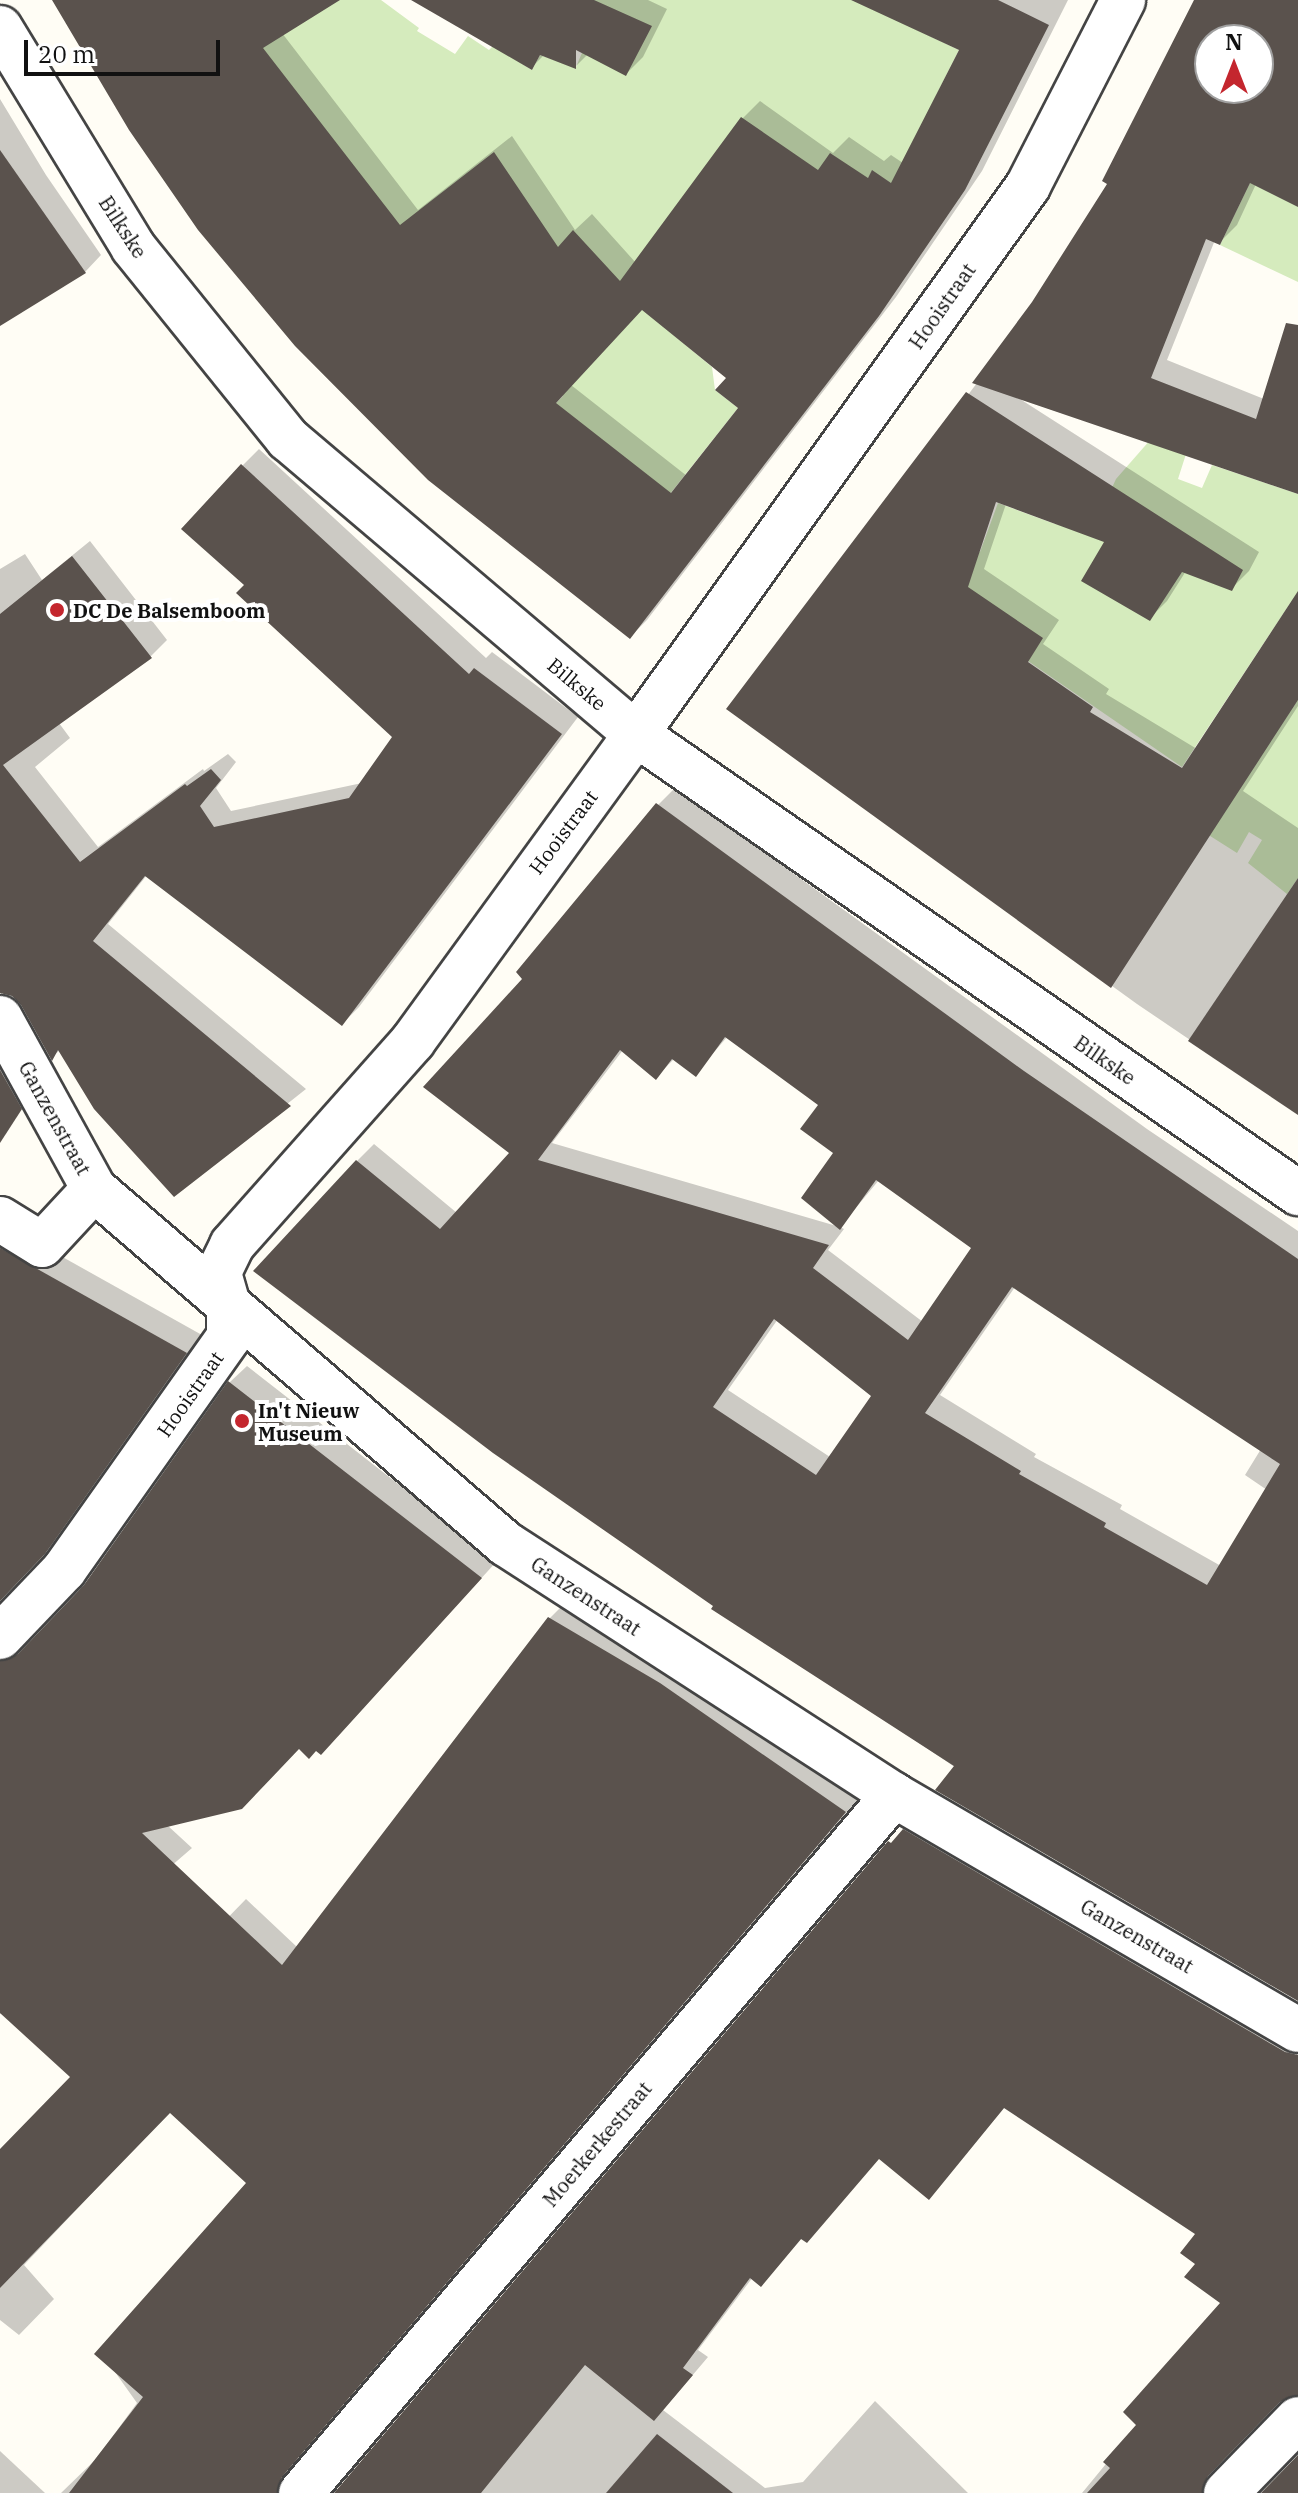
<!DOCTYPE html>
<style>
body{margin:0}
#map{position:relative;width:1298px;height:2493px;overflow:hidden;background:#fffdf5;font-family:"IBM Plex Serif",serif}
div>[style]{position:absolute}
.green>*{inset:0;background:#d5ebbd}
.shadow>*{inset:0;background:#0003}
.building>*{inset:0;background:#5a524d}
.roads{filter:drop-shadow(2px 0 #444) drop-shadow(-2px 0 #444) drop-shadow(0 2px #444) drop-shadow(0 -2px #444)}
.street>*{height:44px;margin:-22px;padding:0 22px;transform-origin:22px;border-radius:22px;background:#fff}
.dots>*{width:22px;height:22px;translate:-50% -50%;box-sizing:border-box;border:4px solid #fff;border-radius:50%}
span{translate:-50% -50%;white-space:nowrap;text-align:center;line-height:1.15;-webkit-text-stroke:8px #fff;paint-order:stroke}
.street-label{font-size:20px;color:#111}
.poi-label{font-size:20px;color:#111;font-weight:700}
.left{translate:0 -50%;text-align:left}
.north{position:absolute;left:1194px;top:24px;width:80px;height:80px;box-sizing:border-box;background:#fff;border:2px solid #a0a0a0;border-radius:50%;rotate:0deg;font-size:22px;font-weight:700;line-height:32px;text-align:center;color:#111}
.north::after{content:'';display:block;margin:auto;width:28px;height:36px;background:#c4262e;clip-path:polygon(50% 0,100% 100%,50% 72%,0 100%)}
.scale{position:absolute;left:24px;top:40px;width:196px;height:36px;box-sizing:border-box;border:4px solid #111;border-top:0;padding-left:10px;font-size:24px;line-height:28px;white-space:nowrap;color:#111;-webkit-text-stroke:6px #fff;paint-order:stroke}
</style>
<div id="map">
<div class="green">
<div style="clip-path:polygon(258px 0,381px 0,419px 28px,417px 31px,455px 54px,468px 36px,489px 50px,493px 46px,532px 70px,540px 55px,576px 67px,587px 41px,565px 0,951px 0,915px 29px,959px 50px,932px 104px,993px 134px,959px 199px,918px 171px,903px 191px,872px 171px,868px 178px,818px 170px,659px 323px,712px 367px,715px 390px,738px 408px,669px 495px,544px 415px,563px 396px,421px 269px,233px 66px)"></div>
<div style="clip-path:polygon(1273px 135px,1298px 146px,1298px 282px,1220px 245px)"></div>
<div style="clip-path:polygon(1151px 439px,1186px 454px,1178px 479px,1202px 488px,1212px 465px,1298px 494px,1298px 605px,1291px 602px,1182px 767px,1028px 661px,911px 556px,958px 542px,980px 552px,998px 503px,1055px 524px,1094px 527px,1116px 479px)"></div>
<div style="clip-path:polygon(1298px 700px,1298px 878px,1287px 894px,1248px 863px,1262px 840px,1249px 832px,1237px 853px,1207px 834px)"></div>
</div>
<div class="shadow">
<div style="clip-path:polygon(evenodd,53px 0,336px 0,282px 33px,418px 210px,512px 136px,575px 230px,592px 214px,636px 263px,743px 118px,760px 101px,833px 153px,849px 137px,884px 161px,891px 155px,903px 163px,962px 49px,933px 0,1068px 0,982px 171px,896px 297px,647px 620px,630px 637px,53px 0,642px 308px,728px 378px,741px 407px,687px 476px,571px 385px,642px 308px)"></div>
<div style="clip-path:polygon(422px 0,648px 0,667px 9px,643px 57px,626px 74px,588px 54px,576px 66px,545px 54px,532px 67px)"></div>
<div style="clip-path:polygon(evenodd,1195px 0,1298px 0,1298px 205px,1256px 184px,1237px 225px,1220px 242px,1215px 240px,1167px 360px,1264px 399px,1298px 353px,1298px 492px,1020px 399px,1259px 552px,1249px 571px,1232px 588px,1186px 571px,1167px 601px,1150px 618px,1107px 541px,1006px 504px,984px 569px,1059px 620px,1043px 644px,1109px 689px,1106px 694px,1197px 749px,1298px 608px,1298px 706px,1243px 791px,1298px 828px,1298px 1113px,1137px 1004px,729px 709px,977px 383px,1034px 303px,1110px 184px,1195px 0,1210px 40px,1258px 40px,1258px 88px,1210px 88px,1210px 40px)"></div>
<div style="clip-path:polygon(0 99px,46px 175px,101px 255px,85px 272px,0 324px)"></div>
<div style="clip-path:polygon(259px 449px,486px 658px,492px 652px,578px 717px,359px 1007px,342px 1024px,147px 875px,108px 924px,306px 1089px,174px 1194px,60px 1050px,52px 1057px,23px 1004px,13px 995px,0 991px,0 569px,25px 554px,42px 580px,90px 541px,167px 640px,151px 656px,59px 723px,70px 738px,35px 767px,98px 847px,203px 769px,204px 771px,228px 754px,236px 762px,216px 788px,231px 811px,362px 783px,395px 736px,247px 585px,242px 466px)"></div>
<div style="clip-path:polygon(evenodd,675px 788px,1147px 1129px,1298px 1231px,1298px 1999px,715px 1605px,357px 1161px,374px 1144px,457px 1213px,512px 1153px,525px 979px,658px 805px,675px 788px,728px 1036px,820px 1104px,836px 1153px,840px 1227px,552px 1143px,623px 1050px,656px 1077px,675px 1058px,695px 1074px,728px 1036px,675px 788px,879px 1180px,973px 1248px,923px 1322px,828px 1250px,844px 1229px,840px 1227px,879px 1180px,675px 788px,1015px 1287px,1261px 1449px,1245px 1475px,1267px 1490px,1221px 1566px,1120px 1509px,1122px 1505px,1034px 1457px,1036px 1454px,940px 1395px,1015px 1287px,675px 788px,778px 1319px,874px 1395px,830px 1457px,728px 1390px,778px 1319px)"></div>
<div style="clip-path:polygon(0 1023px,34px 1097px,16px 1114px,0 1122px)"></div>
<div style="clip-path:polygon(0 1222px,202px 1335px,61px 1535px,0 1599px)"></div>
<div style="clip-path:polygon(247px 1366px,497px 1561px,338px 1736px,316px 1749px,300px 1746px,167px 1825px,192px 1848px,0 2014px,0 1639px,12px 1645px,35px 1640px,84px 1589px,230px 1382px)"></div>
<div style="clip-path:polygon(567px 1601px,862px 1795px,298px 2458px,293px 2469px,300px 2493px,61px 2493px,96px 2459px,137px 2403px,100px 2351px,249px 2183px,170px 2111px,24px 2265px,54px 2299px,19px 2335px,0 2320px,0 2152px,246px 1899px,297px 1947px,550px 1618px)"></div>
<div style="clip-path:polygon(906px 1826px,1298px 2033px,1298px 2393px,1280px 2399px,1224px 2457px,1218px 2468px,1218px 2482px,1224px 2493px,1082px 2493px,1138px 2425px,1223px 2303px,1198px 2263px,1198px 2233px,1005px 2107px,929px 2198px,880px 2157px,807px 2240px,803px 2237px,777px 2267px,753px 2277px,698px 2350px,708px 2357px,663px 2410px,765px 2488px,803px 2482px,875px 2401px,968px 2493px,336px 2493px)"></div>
<div style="clip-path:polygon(0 2451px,45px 2493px,0 2493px)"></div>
</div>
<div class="building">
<div style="clip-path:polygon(evenodd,52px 0,340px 0,263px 48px,400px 225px,494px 152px,558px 247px,573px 230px,620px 281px,741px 117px,818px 170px,830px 153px,868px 178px,872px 170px,891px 183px,959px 50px,851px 0,998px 0,1049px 25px,965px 190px,879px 316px,630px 639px,428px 480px,295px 346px,198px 230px,129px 130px,52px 0,642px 310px,726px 378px,715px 390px,738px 408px,671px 493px,556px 403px,642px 310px)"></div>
<div style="clip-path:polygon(411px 0,594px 0,652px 26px,626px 76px,576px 50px,576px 69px,540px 55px,532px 70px)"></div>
<div style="clip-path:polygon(evenodd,1194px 0,1298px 0,1298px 207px,1250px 183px,1220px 245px,1206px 239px,1151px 378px,1256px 419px,1286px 323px,1298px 325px,1298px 494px,972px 383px,1032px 302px,1107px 184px,1102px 181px,1194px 0,1210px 40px,1258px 40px,1258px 88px,1210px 88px,1210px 40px)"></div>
<div style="clip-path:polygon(0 150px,86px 273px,0 326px)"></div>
<div style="clip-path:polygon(966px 392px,1243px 570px,1232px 591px,1182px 572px,1150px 621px,1081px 581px,1104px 542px,996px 502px,968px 587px,1043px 638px,1028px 662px,1093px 707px,1090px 712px,1182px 768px,1298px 591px,1298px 700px,1111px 988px,726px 709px)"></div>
<div style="clip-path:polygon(241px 464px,469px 674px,474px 668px,562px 734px,342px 1026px,145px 876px,93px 941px,291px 1106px,174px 1197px,94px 1109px,58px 1050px,52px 1061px,21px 1005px,12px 996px,0 993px,0 614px,72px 556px,152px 658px,3px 765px,80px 862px,185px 784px,187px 786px,211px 769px,221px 780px,200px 806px,214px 827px,349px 798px,392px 737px,236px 593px,244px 585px,181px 529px)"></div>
<div style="clip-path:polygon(evenodd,656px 803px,1024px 1071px,1298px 1259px,1298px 2001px,935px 1790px,954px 1766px,711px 1609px,713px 1606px,493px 1453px,253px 1271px,356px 1160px,440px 1229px,509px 1153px,423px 1087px,522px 979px,516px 972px,656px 803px,725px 1037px,818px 1105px,800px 1129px,833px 1153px,801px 1198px,840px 1230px,876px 1180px,971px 1248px,908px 1340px,813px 1268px,829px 1245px,538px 1160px,620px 1050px,656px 1080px,672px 1059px,696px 1077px,725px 1037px,656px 803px,1012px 1287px,1280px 1464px,1207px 1585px,1104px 1527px,1106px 1523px,1019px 1474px,1021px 1471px,925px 1413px,1012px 1287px,656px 803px,774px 1319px,871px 1396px,816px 1475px,713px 1407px,774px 1319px)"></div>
<div style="clip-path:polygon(1298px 878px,1298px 1115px,1188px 1041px)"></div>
<div style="clip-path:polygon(0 1070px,22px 1109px,0 1143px)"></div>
<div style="clip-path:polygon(0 1248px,187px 1353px,45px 1554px,0 1601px)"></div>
<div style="clip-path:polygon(228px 1381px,482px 1578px,321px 1755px,316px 1751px,309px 1759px,299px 1749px,242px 1809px,142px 1833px,282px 1965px,548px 1617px,660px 1683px,846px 1812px,282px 2477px,277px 2493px,69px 2493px,143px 2397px,94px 2354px,246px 2183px,170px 2113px,0 2288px,0 2149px,70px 2077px,0 2013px,0 1661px,18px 1654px,84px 1585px)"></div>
<div style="clip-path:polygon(903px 1829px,1285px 2052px,1298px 2055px,1298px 2395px,1280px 2402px,1208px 2476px,1202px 2493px,1087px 2493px,1110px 2468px,1103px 2462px,1136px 2425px,1123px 2412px,1220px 2303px,1184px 2277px,1195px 2264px,1180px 2253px,1195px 2234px,1004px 2108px,929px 2200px,879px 2159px,807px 2243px,801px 2239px,761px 2287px,750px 2278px,683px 2368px,693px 2375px,654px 2421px,585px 2365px,481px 2493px,334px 2493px,888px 1841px,891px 1843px)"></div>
<div style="clip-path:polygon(657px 2434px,733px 2493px,606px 2493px)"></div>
<div style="clip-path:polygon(1298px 2455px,1298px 2493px,1261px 2493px)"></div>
</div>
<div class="roads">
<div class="street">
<div style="left:0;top:28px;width:256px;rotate:58.7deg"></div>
<div style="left:133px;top:247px;width:247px;rotate:51.1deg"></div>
<div style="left:288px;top:439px;width:456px;rotate:40.3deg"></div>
<div style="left:636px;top:734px;width:806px;rotate:34.74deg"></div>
<div style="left:0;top:1018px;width:195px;rotate:61.2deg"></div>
<div style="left:94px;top:1189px;width:544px;rotate:40.75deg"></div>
<div style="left:506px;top:1544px;width:462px;rotate:32.9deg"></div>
<div style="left:894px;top:1795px;width:467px;rotate:30.2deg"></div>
<div style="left:0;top:1219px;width:49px;rotate:31.8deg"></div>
<div style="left:42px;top:1245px;width:76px;rotate:-47.1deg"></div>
<div style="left:0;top:1637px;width:93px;rotate:-46.3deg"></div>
<div style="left:64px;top:1570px;width:286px;rotate:-54.7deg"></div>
<div style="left:229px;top:1337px;width:29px;rotate:-90deg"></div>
<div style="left:229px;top:1308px;width:37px;rotate:-106deg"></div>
<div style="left:219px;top:1272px;width:30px;rotate:-64deg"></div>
<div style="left:232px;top:1245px;width:273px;rotate:-48.4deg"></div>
<div style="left:413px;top:1041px;width:379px;rotate:-54deg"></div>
<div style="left:636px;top:734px;width:674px;rotate:-54.42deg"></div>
<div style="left:1028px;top:186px;width:209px;rotate:-62.9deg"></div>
<div style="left:301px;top:2493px;width:916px;rotate:-49.65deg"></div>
<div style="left:1226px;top:2493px;width:103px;rotate:-45.8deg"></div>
</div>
</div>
<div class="dots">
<div style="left:57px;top:610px;background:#c4262e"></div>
<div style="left:242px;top:1421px;background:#c4262e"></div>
</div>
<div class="street-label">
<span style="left:123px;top:227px;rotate:57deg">Bilkske</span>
<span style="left:942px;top:306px;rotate:-55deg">Hooistraat</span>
<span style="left:577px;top:684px;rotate:40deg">Bilkske</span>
<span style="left:563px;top:832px;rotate:-53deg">Hooistraat</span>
<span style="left:1105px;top:1060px;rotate:35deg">Bilkske</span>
<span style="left:55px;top:1118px;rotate:61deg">Ganzenstraat</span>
<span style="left:190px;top:1394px;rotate:-55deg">Hooistraat</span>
<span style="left:586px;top:1596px;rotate:33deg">Ganzenstraat</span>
<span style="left:1137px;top:1936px;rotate:30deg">Ganzenstraat</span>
<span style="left:597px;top:2144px;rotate:-50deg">Moerkerkestraat</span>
</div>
<div class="poi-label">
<span class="left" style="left:73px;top:610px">DC De Balsemboom</span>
<span class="left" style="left:258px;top:1422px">In't Nieuw<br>Museum</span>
</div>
<div class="north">N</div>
<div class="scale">20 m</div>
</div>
